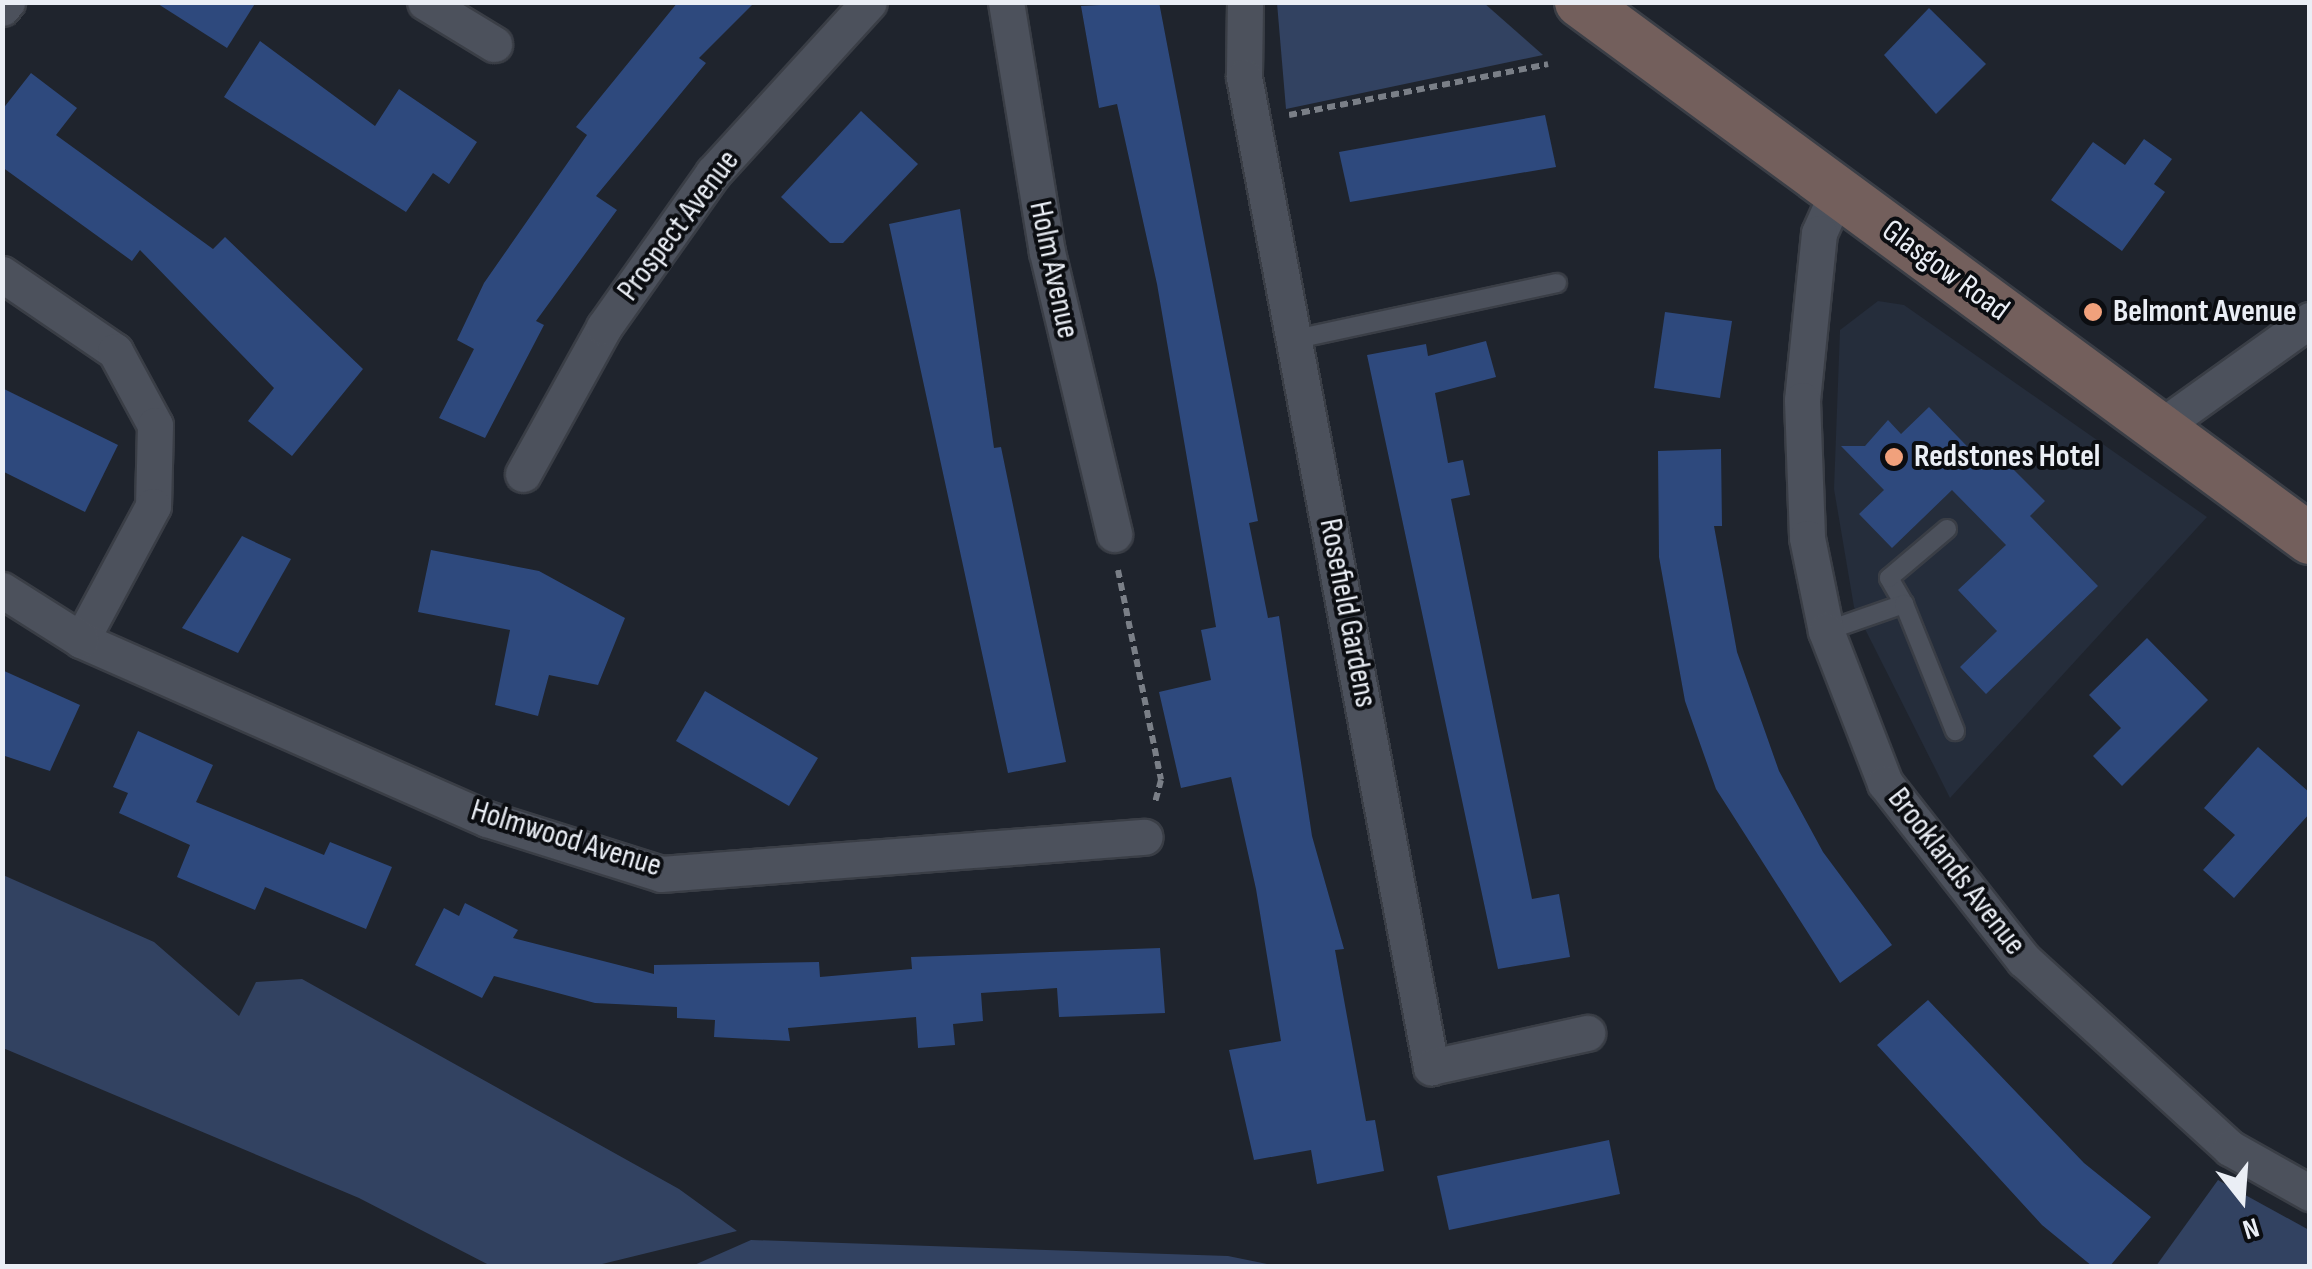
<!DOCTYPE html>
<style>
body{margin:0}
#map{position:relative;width:2312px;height:1269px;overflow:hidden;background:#1f242d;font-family:"Sofia Sans Condensed",sans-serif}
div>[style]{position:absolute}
.built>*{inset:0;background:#252d3b}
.green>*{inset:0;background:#324261}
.building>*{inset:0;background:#2e497d}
.path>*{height:6px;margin-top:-3px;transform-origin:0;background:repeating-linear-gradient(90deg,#7a7f87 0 8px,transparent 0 13px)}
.roads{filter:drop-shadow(2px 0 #3a3e46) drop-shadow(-2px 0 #3a3e46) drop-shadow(0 2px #3a3e46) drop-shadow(0 -2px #3a3e46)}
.lane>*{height:18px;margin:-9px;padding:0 9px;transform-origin:9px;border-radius:9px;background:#4c515c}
.street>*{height:35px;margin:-17.5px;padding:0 17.5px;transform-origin:17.5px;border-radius:17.5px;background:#4c515c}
.secondary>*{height:50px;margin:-25px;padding:0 25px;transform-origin:25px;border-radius:25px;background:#735f5c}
.dots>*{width:28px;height:28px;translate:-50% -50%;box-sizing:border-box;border:5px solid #0b0d11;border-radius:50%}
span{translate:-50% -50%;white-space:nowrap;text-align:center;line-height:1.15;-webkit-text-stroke:8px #0b0d11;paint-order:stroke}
.street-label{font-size:32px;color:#eaeef5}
.poi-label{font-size:32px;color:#eaeef5;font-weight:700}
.left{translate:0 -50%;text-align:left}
.frame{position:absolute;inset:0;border:5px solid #eaeef5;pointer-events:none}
.north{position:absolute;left:2192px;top:1149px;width:100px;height:100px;-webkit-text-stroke:8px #0b0d11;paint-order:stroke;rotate:163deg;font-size:28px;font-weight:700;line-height:40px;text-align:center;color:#eaeef5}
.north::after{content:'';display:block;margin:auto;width:35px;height:45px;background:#eaeef5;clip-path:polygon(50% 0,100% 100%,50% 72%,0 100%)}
</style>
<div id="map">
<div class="built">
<div style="clip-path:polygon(1878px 301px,1904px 305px,2207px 517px,1950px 798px,1854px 607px,1834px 489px,1840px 330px)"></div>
</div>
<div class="green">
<div style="clip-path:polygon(1484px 3px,1543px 55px,1286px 109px,1277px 3px)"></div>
<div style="clip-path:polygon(3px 875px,154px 942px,239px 1016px,256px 982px,302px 979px,679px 1189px,737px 1231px,594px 1266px,491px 1266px,359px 1198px,3px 1048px)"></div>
<div style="clip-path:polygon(2218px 1180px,2309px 1230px,2309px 1266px,2156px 1266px)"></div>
<div style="clip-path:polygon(751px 1240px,1228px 1256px,1277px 1266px,692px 1266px)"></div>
</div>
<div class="building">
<div style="clip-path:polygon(155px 2px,256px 2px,227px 48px)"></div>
<div style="clip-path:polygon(678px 2px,755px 2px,699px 58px,706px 63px,596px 196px,617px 210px,536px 321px,544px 325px,485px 438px,439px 418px,474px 349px,457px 340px,484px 283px,587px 135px,576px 127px)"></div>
<div style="clip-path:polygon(1159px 2px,1258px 521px,1249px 523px,1268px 618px,1279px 616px,1312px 836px,1344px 949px,1335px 950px,1366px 1121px,1375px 1120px,1384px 1171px,1317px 1184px,1311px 1150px,1254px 1160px,1229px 1050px,1281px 1041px,1256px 889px,1231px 777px,1181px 788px,1159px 692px,1211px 680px,1201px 630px,1216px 627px,1157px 284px,1117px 104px,1099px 108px,1081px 6px)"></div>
<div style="clip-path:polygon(1929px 8px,1986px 64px,1936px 114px,1884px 55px)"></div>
<div style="clip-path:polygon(260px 41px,375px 126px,399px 89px,477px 142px,449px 184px,433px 173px,406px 212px,224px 97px)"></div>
<div style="clip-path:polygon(31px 73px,77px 108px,56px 135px,213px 249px,225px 237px,363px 369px,292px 456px,248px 421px,274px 388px,140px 250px,132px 261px,2px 167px,2px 110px)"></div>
<div style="clip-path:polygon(861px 111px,918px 164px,843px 243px,830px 243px,781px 197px)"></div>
<div style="clip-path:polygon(1545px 115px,1556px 167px,1350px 202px,1339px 152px)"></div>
<div style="clip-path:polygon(2144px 139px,2172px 159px,2154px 184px,2165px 192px,2122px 251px,2051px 200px,2093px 142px,2125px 165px)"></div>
<div style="clip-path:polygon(960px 209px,994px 448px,1001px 447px,1066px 762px,1008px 773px,889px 224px)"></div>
<div style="clip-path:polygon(1665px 312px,1732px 321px,1720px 398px,1654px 388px)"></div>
<div style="clip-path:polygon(1486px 341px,1496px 377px,1435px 393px,1448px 463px,1463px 460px,1470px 495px,1451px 499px,1532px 899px,1559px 894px,1570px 957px,1498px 969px,1367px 355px,1426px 344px,1428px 356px)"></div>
<div style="clip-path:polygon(2px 388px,118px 445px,85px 512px,2px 471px)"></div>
<div style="clip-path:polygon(1929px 407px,1990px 470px,2002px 458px,2045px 501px,2030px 516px,2098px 586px,1986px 694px,1960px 667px,1997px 631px,1958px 590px,2006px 545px,1952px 490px,1892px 548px,1859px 514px,1884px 490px,1841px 446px,1865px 446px,1888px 420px,1901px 434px)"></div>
<div style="clip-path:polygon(1721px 449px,1722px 526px,1714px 526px,1737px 652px,1779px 771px,1823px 852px,1892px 945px,1840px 983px,1716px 789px,1685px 701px,1659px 557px,1658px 451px)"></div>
<div style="clip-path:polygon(242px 536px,291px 559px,238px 653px,182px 628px)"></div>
<div style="clip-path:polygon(431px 550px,539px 571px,625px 618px,598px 685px,549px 675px,538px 716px,495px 705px,510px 630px,418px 612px)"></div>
<div style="clip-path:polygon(2147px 638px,2208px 700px,2122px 786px,2093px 756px,2121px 728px,2089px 695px)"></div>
<div style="clip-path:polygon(2px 670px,80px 705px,50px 771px,2px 755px)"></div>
<div style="clip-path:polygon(705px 691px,818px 758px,789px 806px,676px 741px)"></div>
<div style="clip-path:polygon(138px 731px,213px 765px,196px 802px,324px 855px,330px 842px,392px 867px,366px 929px,265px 887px,255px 910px,177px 877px,190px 845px,119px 813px,128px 793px,113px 787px)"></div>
<div style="clip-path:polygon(2258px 747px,2310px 793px,2310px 813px,2234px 898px,2203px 870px,2235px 835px,2204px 808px)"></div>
<div style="clip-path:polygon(465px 903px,518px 930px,513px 938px,654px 974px,654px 965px,819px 962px,820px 977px,912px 969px,911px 957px,1160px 948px,1165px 1013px,1059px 1017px,1057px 988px,981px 993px,983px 1021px,953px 1024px,955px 1045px,918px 1048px,916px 1017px,788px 1028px,790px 1041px,714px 1037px,715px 1020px,677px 1018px,677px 1007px,595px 1003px,494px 976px,482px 998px,415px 965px,444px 908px,459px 916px)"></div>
<div style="clip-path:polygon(1928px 1000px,2084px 1163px,2151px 1217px,2110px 1266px,2092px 1266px,2042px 1225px,1877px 1045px)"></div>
<div style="clip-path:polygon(1609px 1140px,1620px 1194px,1449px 1230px,1437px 1176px)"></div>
</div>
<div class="path">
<div style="left:1289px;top:115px;width:264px;rotate:-11.1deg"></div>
<div style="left:1118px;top:570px;width:214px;rotate:78.4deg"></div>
<div style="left:1161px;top:780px;width:23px;rotate:105deg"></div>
</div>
<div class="roads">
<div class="lane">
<div style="left:1296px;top:339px;width:267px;rotate:-12.1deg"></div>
<div style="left:1904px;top:604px;width:30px;rotate:-120deg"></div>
<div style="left:1889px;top:578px;width:76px;rotate:-40.2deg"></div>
<div style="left:1826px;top:631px;width:83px;rotate:-19.1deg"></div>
<div style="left:1904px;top:604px;width:137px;rotate:68.1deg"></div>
</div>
<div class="street">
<div style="left:425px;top:2px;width:81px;rotate:31.3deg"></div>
<div style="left:1006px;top:2px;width:253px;rotate:80.7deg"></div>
<div style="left:1047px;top:252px;width:290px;rotate:76.6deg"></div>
<div style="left:1245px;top:2px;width:75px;rotate:90.8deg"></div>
<div style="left:1244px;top:77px;width:1008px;rotate:79.3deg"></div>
<div style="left:1431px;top:1067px;width:160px;rotate:-12.3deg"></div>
<div style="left:2px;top:8px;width:8px;rotate:-50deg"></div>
<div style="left:1837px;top:193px;width:44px;rotate:114.2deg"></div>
<div style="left:1819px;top:233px;width:168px;rotate:95.8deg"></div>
<div style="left:1802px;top:400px;width:138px;rotate:87.9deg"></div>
<div style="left:1807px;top:538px;width:95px;rotate:78.5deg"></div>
<div style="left:1826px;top:631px;width:163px;rotate:68.8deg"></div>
<div style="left:1885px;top:783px;width:225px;rotate:51.9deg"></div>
<div style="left:2024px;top:960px;width:279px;rotate:42.4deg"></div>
<div style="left:2230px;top:1148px;width:92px;rotate:29.4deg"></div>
<div style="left:2px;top:274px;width:137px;rotate:34.3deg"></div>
<div style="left:115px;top:351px;width:84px;rotate:61.6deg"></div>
<div style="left:155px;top:425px;width:81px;rotate:91.4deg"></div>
<div style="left:153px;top:506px;width:152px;rotate:118.2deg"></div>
<div style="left:81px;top:640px;width:444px;rotate:23.8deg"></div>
<div style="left:487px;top:819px;width:182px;rotate:17.5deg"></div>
<div style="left:661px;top:874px;width:485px;rotate:-4.4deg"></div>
<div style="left:2159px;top:428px;width:186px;rotate:-35.6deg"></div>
<div style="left:523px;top:474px;width:168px;rotate:-61.1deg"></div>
<div style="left:604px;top:327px;width:189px;rotate:-54.7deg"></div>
<div style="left:713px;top:173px;width:231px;rotate:-47.6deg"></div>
<div style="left:2px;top:590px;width:93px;rotate:32.3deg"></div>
</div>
<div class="secondary">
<div style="left:1580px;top:2px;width:906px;rotate:36.34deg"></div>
</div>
</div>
<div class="dots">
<div style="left:2093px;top:312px;background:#f1a17c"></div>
<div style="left:1894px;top:457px;background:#f1a17c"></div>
</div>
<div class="street-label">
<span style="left:679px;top:226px;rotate:-53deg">Prospect Avenue</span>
<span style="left:1053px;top:270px;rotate:78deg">Holm Avenue</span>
<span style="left:1945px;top:271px;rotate:36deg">Glasgow Road</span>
<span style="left:1347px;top:613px;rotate:79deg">Rosefield Gardens</span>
<span style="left:566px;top:839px;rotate:17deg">Holmwood Avenue</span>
<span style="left:1956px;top:872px;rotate:52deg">Brooklands Avenue</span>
</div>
<div class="poi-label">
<span class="left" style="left:2113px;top:312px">Belmont Avenue</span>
<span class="left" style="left:1914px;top:457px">Redstones Hotel</span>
</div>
<div class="frame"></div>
<div class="north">N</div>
</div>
